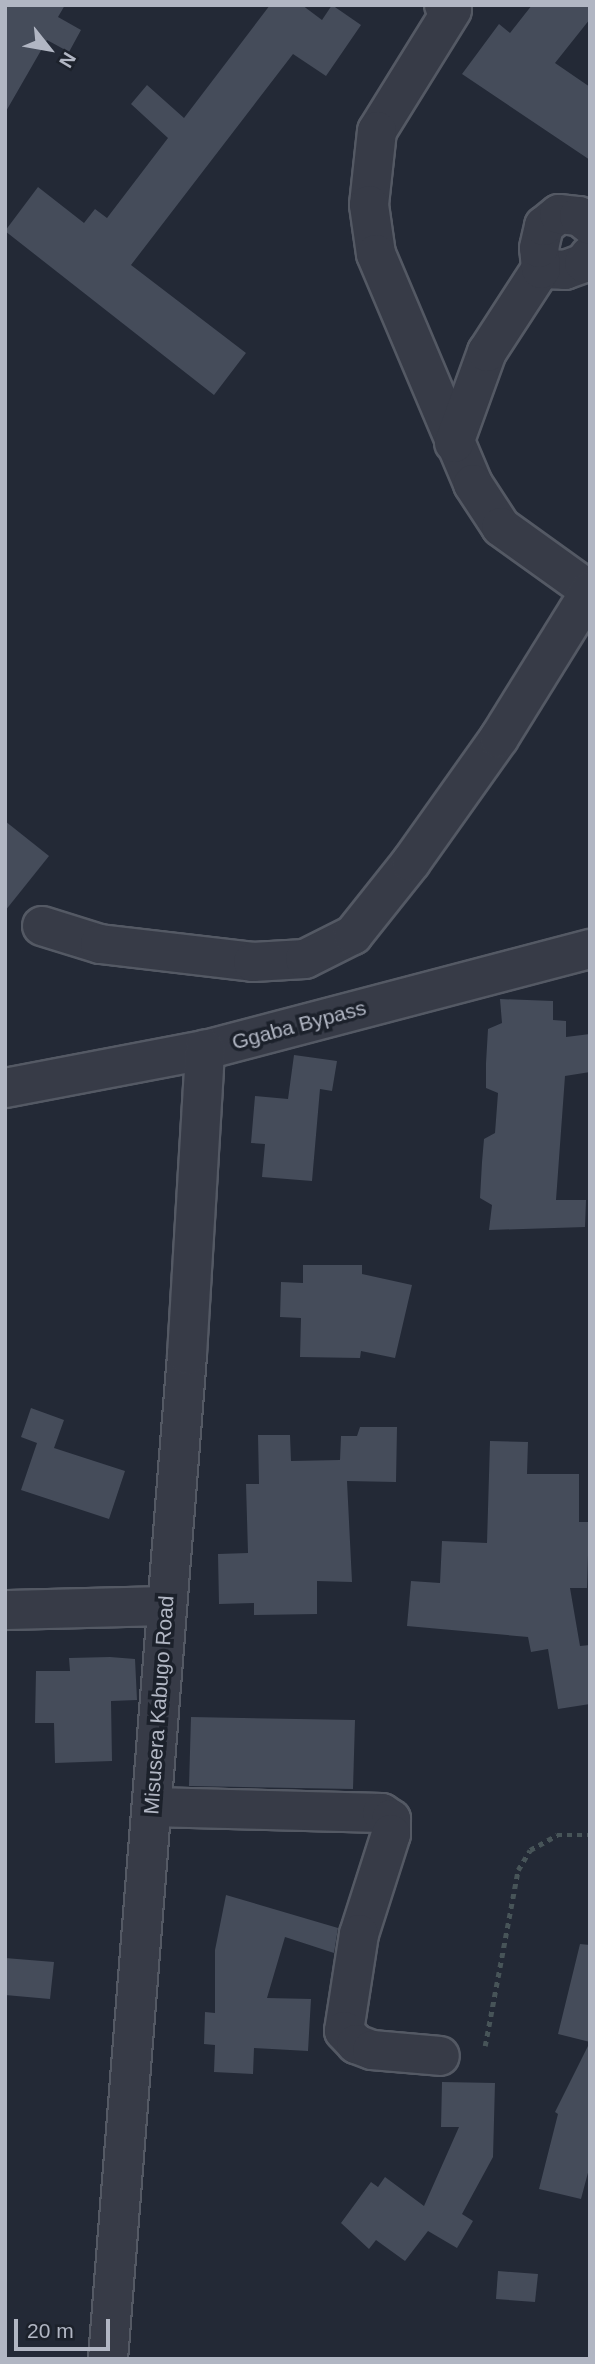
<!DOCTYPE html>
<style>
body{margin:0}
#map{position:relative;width:595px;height:2364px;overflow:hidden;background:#232936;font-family:Arial,sans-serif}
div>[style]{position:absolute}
.building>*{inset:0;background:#454c5a}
.path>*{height:4.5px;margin-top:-2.25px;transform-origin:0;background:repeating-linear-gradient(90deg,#475458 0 5px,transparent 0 10px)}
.roads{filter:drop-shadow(2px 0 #545964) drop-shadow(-2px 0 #545964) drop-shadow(0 2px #545964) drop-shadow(0 -2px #545964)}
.minor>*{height:38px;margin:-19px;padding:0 19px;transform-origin:19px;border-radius:19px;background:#373b47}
span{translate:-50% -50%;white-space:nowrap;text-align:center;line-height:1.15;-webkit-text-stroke:7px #1c212b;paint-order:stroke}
.street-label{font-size:21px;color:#b1b6c3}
.frame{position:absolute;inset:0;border:7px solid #b1b6c3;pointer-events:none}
.north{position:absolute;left:14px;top:14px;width:70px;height:70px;-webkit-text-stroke:5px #1c212b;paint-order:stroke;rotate:121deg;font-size:19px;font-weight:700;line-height:28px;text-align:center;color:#b1b6c3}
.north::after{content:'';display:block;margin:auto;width:24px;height:32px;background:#b1b6c3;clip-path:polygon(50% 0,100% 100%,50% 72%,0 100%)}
.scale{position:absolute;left:14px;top:2319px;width:96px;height:32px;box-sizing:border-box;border:4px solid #b1b6c3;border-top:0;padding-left:9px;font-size:21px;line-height:24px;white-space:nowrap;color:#b1b6c3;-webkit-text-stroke:5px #1c212b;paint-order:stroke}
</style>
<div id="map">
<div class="building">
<div style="clip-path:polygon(5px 5px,65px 5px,58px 17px,81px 30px,69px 52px,47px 40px,5px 113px)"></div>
<div style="clip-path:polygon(270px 5px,302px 5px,322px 20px,332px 5px,361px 25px,326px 76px,293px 54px,131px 265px,246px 353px,214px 395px,5px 231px,38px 187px,84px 223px,95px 209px,107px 218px,168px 138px,131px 104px,147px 85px,184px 118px)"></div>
<div style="clip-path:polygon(532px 5px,590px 5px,590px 19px,555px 63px,590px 87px,590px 160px,462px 74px,499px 24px,510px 33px)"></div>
<div style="clip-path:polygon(5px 821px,49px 856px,5px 911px)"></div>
<div style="clip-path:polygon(500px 999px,553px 1001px,553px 1020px,566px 1021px,566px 1037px,590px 1034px,590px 1072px,565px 1076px,556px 1200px,586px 1200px,585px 1227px,489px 1230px,492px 1205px,480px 1198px,482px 1162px,484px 1139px,495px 1133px,498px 1093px,486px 1088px,486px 1063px,488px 1029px,502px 1023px)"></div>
<div style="clip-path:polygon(294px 1055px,337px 1061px,332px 1091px,320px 1089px,312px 1181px,262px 1177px,265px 1144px,251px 1143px,255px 1096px,288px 1099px)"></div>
<div style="clip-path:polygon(303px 1265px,362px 1265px,362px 1274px,412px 1285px,395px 1358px,361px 1351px,360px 1358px,300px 1357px,301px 1318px,280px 1317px,281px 1282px,303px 1283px)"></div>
<div style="clip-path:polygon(31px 1408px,64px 1420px,54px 1448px,125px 1471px,109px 1519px,21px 1490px,37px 1443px,21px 1437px)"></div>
<div style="clip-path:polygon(360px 1427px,397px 1427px,396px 1482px,347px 1481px,352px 1582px,317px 1581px,317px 1614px,254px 1615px,254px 1603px,219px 1604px,218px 1554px,248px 1553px,246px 1484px,259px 1484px,258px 1435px,290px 1435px,291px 1461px,340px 1460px,341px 1436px,357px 1436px)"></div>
<div style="clip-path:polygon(490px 1441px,528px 1442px,527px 1474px,579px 1474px,579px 1522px,589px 1522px,587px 1588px,570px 1588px,580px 1646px,590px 1645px,590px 1704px,558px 1709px,548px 1649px,531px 1652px,528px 1637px,407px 1626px,411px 1581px,440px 1583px,442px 1541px,487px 1543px)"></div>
<div style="clip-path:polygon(110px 1657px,135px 1659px,137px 1700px,111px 1701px,112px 1761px,55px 1763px,54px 1723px,35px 1723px,36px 1671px,70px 1671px,69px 1658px)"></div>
<div style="clip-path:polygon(191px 1717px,355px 1720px,353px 1789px,189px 1786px)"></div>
<div style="clip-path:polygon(226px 1895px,338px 1928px,334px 1953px,285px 1937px,267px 1998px,311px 1999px,308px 2051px,254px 2048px,253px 2074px,214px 2072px,215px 2045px,204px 2044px,205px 2012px,215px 2013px,215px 1950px)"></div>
<div style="clip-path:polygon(580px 1944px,590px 1945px,590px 2165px,581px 2199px,539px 2189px,558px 2114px,555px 2112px,590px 2042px,558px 2034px)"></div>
<div style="clip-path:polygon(5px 1958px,54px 1962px,50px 1999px,5px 1995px)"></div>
<div style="clip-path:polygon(442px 2082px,495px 2083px,493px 2157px,462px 2214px,473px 2221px,457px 2248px,428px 2231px,405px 2261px,376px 2240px,369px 2249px,341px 2223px,371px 2182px,378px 2187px,385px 2177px,424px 2206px,459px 2127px,441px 2127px)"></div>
<div style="clip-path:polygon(498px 2271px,538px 2274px,535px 2302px,496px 2299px)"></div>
</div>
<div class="path">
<div style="left:485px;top:2046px;width:179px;rotate:-79.4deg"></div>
<div style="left:518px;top:1870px;width:23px;rotate:-59deg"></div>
<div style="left:530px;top:1850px;width:31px;rotate:-29deg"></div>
<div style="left:557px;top:1835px;width:33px"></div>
</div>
<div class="roads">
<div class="minor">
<div style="left:444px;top:5px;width:9px;rotate:32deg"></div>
<div style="left:452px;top:10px;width:142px;rotate:121.8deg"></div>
<div style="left:377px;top:131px;width:74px;rotate:96.2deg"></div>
<div style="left:369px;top:205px;width:49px;rotate:81.9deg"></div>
<div style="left:376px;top:254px;width:250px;rotate:67.1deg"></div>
<div style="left:473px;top:484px;width:51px;rotate:56.9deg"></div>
<div style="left:501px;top:527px;width:110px;rotate:35.7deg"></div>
<div style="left:541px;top:269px;width:24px;rotate:2deg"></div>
<div style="left:565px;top:270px;width:20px;rotate:-20deg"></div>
<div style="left:584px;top:263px;width:10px;rotate:-53deg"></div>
<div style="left:454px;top:443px;width:97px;rotate:-70.1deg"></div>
<div style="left:487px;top:352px;width:99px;rotate:-57deg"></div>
<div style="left:541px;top:269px;width:21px;rotate:-95deg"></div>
<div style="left:539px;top:248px;width:23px;rotate:-77deg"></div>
<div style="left:544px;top:226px;width:19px;rotate:-39deg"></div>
<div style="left:559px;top:214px;width:20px;rotate:6deg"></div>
<div style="left:579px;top:216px;width:14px;rotate:39deg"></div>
<div style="left:42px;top:926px;width:61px;rotate:17.2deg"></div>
<div style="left:100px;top:944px;width:154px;rotate:6.7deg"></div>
<div style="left:253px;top:962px;width:52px;rotate:-3.3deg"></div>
<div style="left:305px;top:959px;width:54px;rotate:-26.6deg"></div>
<div style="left:353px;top:935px;width:93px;rotate:-51.5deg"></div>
<div style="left:411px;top:862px;width:152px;rotate:-54.6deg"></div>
<div style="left:499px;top:738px;width:173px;rotate:-58.2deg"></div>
<div style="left:5px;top:1088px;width:204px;rotate:-10.8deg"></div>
<div style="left:205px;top:1050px;width:398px;rotate:-14.7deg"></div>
<div style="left:5px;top:1610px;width:161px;rotate:-1.4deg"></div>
<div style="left:152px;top:1807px;width:230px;rotate:1.5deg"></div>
<div style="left:382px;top:1813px;width:11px;rotate:34deg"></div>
<div style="left:391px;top:1819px;width:15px;rotate:90deg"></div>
<div style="left:391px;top:1834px;width:105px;rotate:107.7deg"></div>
<div style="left:359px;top:1934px;width:98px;rotate:98.8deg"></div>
<div style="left:344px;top:2031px;width:18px;rotate:47deg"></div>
<div style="left:356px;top:2044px;width:17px;rotate:21deg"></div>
<div style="left:372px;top:2050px;width:68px;rotate:5deg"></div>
<div style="left:108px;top:2359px;width:1007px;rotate:-85.5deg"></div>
<div style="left:187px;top:1355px;width:306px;rotate:-86.6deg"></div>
</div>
</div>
<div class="street-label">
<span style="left:299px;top:1025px;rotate:-15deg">Ggaba Bypass</span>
<span style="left:159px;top:1705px;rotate:-86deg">Misusera Kabugo Road</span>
</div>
<div class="frame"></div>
<div class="north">N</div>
<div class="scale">20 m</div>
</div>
